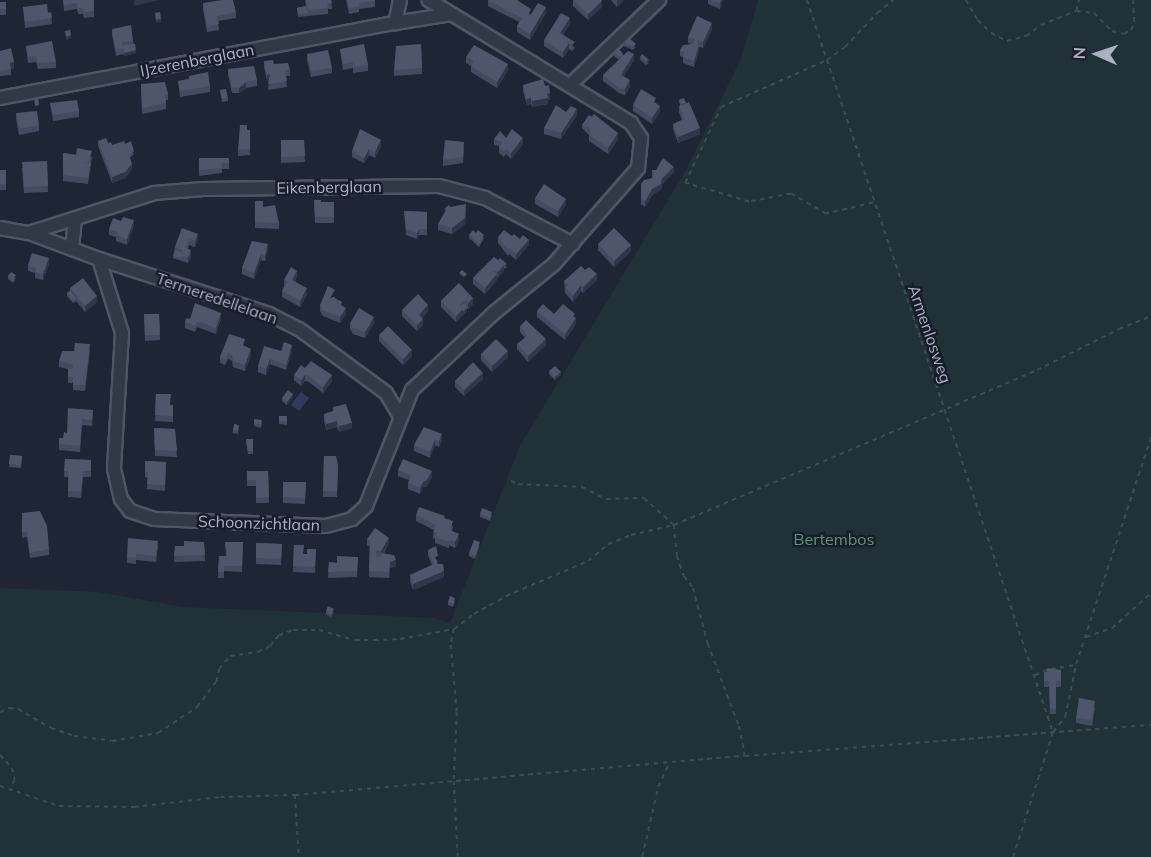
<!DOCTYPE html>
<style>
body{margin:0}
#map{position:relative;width:1151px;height:857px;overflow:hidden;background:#1e2636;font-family:Mulish,sans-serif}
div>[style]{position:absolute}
.green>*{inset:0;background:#203237}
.water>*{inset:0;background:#2f3d5c}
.path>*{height:1.5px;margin-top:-0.75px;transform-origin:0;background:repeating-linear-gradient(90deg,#3a4e51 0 4.5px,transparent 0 9px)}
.roads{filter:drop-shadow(2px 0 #4f5565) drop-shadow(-2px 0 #4f5565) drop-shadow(0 2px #4f5565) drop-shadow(0 -2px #4f5565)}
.minor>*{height:12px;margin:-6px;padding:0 6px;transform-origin:6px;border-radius:6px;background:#313846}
.wall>*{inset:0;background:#424b5f}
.shaded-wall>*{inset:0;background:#2f374a}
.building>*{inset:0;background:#4d566a}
span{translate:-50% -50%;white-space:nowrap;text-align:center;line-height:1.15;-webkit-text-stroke:5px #171d2b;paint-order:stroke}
.street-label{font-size:16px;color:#abb2c4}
.park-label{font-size:16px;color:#629472}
.north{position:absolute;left:1067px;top:24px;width:60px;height:60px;-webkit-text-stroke:4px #171d2b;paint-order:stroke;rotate:273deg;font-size:16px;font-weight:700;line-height:24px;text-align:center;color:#abb2c4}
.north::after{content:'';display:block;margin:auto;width:21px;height:27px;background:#abb2c4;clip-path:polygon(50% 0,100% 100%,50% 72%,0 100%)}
</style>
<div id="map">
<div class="green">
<div style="clip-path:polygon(758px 0,1151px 0,1151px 857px,0 857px,0 588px,99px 592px,183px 607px,433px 618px,450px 623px,520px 446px,686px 170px,741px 59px)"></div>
</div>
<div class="water">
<div style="clip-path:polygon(301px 392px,309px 398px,299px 411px,291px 405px)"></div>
</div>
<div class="path">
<div style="left:807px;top:0;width:772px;rotate:71.42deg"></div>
<div style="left:966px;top:0;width:23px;rotate:59deg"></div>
<div style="left:978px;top:20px;width:18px;rotate:45deg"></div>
<div style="left:991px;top:33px;width:18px;rotate:27deg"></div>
<div style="left:1007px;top:41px;width:20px;rotate:-15deg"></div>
<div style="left:1026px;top:36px;width:19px;rotate:-36deg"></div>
<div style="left:1041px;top:25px;width:38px;rotate:-22deg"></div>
<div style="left:1076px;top:11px;width:11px;rotate:-75deg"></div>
<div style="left:1077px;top:11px;width:17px;rotate:7deg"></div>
<div style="left:1094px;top:13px;width:25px;rotate:45deg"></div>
<div style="left:1112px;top:31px;width:12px;rotate:14deg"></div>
<div style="left:1124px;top:34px;width:8px;rotate:-30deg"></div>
<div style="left:1131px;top:30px;width:9px;rotate:-69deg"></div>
<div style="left:1134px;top:22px;width:22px;rotate:-93deg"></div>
<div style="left:873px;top:203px;width:48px;rotate:166.8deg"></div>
<div style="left:826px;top:214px;width:40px;rotate:-150.3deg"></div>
<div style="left:791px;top:194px;width:43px;rotate:169.2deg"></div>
<div style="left:749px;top:202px;width:67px;rotate:-163.5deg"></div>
<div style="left:685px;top:183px;width:84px;rotate:-64.7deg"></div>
<div style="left:721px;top:107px;width:116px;rotate:-23.9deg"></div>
<div style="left:827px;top:60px;width:22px;rotate:-36deg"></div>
<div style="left:845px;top:47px;width:47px;rotate:-46.7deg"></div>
<div style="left:877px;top:13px;width:21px;rotate:-39deg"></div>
<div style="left:511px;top:481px;width:8px;rotate:23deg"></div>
<div style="left:518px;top:484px;width:64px;rotate:2.7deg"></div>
<div style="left:582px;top:487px;width:27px;rotate:27deg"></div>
<div style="left:606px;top:499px;width:38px;rotate:-2deg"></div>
<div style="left:644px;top:498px;width:40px;rotate:42deg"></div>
<div style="left:674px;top:525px;width:31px;rotate:84deg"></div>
<div style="left:677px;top:556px;width:21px;rotate:71deg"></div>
<div style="left:684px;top:576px;width:15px;rotate:53deg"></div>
<div style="left:693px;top:588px;width:58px;rotate:75deg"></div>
<div style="left:708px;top:644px;width:88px;rotate:69.3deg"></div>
<div style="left:739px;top:726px;width:29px;rotate:78deg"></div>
<div style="left:454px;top:629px;width:16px;rotate:101deg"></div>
<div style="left:451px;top:645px;width:67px;rotate:84.9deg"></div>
<div style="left:457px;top:712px;width:69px;rotate:92.5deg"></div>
<div style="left:454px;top:781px;width:76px;rotate:87deg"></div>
<div style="left:1086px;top:637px;width:28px;rotate:-19deg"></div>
<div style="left:1112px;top:628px;width:52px;rotate:-41.9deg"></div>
<div style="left:1051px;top:669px;width:25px;rotate:-9deg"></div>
<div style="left:1035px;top:675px;width:13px;rotate:-23deg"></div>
<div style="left:0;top:712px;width:10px;rotate:-24deg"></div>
<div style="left:9px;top:708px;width:9px;rotate:6deg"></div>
<div style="left:18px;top:709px;width:38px;rotate:30deg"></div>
<div style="left:51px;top:728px;width:24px;rotate:19deg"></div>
<div style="left:74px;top:736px;width:38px;rotate:7deg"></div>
<div style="left:112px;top:741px;width:47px;rotate:-9.9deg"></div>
<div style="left:158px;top:733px;width:47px;rotate:-33.7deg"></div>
<div style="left:197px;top:707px;width:31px;rotate:-53deg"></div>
<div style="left:216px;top:682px;width:13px;rotate:-77deg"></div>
<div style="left:219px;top:669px;width:17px;rotate:-50deg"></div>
<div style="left:230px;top:656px;width:28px;rotate:-8deg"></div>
<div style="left:258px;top:652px;width:13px;rotate:-27deg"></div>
<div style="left:270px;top:646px;width:14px;rotate:-51deg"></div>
<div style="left:279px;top:635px;width:15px;rotate:-20deg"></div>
<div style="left:293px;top:630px;width:26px"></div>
<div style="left:319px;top:630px;width:37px;rotate:16deg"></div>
<div style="left:355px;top:640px;width:19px"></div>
<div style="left:374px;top:640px;width:26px;rotate:-2deg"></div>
<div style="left:400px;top:639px;width:55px;rotate:-10.5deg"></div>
<div style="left:454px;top:629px;width:25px;rotate:-37deg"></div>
<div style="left:474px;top:614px;width:37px;rotate:-29deg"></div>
<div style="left:506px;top:596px;width:89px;rotate:-23.1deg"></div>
<div style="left:588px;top:561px;width:26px;rotate:-40deg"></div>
<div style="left:608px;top:544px;width:25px;rotate:-21deg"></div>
<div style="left:631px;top:535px;width:44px;rotate:-13.1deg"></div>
<div style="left:674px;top:525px;width:395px;rotate:-23.1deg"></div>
<div style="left:1037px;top:370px;width:92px;rotate:-26.6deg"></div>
<div style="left:1119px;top:329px;width:35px;rotate:-22deg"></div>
<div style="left:0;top:755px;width:18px;rotate:47deg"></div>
<div style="left:12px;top:768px;width:12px;rotate:76deg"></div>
<div style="left:15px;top:780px;width:7px;rotate:117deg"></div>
<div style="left:0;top:786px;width:62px;rotate:18.7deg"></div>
<div style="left:59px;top:806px;width:75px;rotate:0.8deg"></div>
<div style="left:134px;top:807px;width:87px;rotate:-6.6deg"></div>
<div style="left:220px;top:797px;width:75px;rotate:-1.5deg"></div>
<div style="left:295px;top:795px;width:452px;rotate:-5deg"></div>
<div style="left:745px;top:756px;width:407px;rotate:-4.4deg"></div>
<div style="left:295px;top:795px;width:62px;rotate:86.3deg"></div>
<div style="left:642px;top:857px;width:72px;rotate:-77.1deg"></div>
<div style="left:658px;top:787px;width:26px;rotate:-65deg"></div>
<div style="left:1013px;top:857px;width:131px;rotate:-72.3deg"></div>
<div style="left:1053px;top:732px;width:19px;rotate:-51deg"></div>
<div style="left:1065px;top:717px;width:54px;rotate:-78.3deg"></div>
<div style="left:1076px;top:664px;width:239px;rotate:-71.7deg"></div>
</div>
<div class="roads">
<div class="minor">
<div style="left:400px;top:0;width:24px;rotate:102deg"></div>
<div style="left:395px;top:23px;width:57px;rotate:-9.1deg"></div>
<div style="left:571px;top:84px;width:122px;rotate:-43.7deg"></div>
<div style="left:0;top:98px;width:402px;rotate:-10.8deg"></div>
<div style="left:0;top:228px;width:29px;rotate:10deg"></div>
<div style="left:29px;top:233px;width:75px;rotate:20.4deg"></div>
<div style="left:99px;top:259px;width:77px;rotate:72.7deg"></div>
<div style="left:122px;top:333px;width:136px;rotate:93.4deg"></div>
<div style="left:114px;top:469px;width:31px;rotate:77deg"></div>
<div style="left:121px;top:499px;width:15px;rotate:53deg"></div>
<div style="left:130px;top:511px;width:25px;rotate:18deg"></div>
<div style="left:154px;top:519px;width:172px;rotate:2.3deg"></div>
<div style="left:326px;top:526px;width:27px;rotate:-15deg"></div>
<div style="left:352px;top:519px;width:19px;rotate:-43deg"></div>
<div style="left:366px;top:506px;width:125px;rotate:-68.4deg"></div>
<div style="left:412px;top:390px;width:114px;rotate:-43.2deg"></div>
<div style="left:495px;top:312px;width:76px;rotate:-39.1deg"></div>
<div style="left:554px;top:264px;width:128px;rotate:-48.8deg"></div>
<div style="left:638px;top:168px;width:30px;rotate:-84deg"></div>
<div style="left:641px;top:138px;width:18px;rotate:-124deg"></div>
<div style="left:631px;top:123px;width:237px;rotate:-148.7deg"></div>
<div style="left:29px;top:233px;width:131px;rotate:-17.7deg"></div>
<div style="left:154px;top:193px;width:49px;rotate:-4.7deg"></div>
<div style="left:203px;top:189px;width:236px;rotate:-0.7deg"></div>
<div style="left:439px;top:186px;width:48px;rotate:14.6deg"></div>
<div style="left:485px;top:198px;width:99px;rotate:27.6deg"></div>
<div style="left:72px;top:248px;width:30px;rotate:-84deg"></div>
<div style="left:99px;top:259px;width:179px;rotate:17.9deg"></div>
<div style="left:269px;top:314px;width:34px;rotate:27deg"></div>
<div style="left:299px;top:329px;width:108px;rotate:36.3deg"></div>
<div style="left:386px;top:393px;width:27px;rotate:59deg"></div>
</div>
</div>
<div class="wall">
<div style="clip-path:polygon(63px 0,94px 0,94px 17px,84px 18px,83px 14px,78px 14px,77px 9px,64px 11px)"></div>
<div style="clip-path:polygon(305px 0,331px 0,332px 9px,328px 9px,328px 14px,298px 17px,297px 8px,306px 6px)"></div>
<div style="clip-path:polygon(346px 0,375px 0,375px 7px,359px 9px,359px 12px,349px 14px)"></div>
<div style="clip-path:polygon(488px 0,531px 14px,546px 13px,530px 40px,517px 32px,517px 26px,519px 22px,488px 6px)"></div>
<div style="clip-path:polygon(573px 0,602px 7px,588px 20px,573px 6px)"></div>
<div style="clip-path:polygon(611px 0,624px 0,617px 7px)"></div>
<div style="clip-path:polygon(708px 0,723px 0,720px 9px,708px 4px)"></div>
<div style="clip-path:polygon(0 2px,6px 8px,6px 15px,0 15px)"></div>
<div style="clip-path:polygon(203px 3px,236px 12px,236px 18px,218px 21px,219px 30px,207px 32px,203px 9px)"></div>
<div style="clip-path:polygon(23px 7px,48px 13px,51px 12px,52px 24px,25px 28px)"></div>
<div style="clip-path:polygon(570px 24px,563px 35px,575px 48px,572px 51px,569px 49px,563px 58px,544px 46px,544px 40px)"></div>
<div style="clip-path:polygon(112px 29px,133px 41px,136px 53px,124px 56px,123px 54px,116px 56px,112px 35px)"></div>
<div style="clip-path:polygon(712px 29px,703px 48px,699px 47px,699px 51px,694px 67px,683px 63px,683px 57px,680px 56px,680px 50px,692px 44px,688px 43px,688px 37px)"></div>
<div style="clip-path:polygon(624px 43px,636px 47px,633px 50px,624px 46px)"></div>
<div style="clip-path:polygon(421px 44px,422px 74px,394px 76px,394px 70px)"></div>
<div style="clip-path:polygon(26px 46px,56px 62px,56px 68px,38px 69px,36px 62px,28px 63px)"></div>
<div style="clip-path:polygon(340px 49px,368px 65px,368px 71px,353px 73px,353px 68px,343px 70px)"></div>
<div style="clip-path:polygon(0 51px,14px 68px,11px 69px,11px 75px,0 76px)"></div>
<div style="clip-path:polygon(614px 53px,623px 55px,634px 60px,624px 76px,630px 86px,625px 95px,619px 93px,603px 81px,603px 75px,619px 60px,614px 56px)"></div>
<div style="clip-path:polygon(307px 54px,332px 68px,332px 73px,311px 77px,307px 60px)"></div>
<div style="clip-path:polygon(466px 57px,508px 70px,497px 88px,471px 72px,471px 66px,466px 63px)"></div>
<div style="clip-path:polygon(640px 57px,649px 63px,646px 65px,640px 60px)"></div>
<div style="clip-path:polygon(264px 61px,290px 70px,290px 76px,286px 76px,287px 87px,268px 90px,269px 80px,267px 81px,264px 67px)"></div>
<div style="clip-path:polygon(228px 69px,257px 80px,257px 86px,246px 88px,239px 93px,232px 93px,228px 75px)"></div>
<div style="clip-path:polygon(189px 76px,210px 86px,210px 92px,180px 97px,178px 81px,189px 79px)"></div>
<div style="clip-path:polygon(141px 84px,168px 94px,168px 100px,166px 100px,166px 109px,142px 114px)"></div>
<div style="clip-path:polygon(523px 85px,545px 86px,550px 99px,548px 100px,548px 104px,532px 107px,531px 104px,527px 105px,523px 91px)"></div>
<div style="clip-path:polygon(220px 90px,228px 98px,228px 101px,222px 102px)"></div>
<div style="clip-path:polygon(679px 100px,700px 134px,678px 143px,673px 129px,673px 124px,682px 120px,679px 112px,679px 106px,680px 106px)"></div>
<div style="clip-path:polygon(50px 103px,79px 111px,79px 117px,53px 121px)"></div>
<div style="clip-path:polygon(656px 103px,660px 112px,652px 124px,633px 111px,633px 105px)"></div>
<div style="clip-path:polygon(566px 112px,577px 115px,561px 139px,544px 134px,544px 128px)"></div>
<div style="clip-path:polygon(16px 113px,39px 125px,39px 131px,19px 135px,16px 119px)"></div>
<div style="clip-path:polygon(589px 115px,618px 139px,608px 154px,589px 141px,589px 135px,582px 128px,582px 125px)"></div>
<div style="clip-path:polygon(247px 130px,250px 130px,250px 155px,238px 156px,238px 150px)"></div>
<div style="clip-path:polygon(506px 138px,523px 144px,511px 159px,506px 154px,504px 157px,499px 153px,499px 146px,494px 145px,494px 139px)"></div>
<div style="clip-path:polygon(281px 140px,304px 140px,305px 162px,281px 163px)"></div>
<div style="clip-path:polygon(98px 141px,112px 145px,125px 144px,134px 154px,130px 158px,132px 169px,125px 178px,112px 183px,98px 146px)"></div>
<div style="clip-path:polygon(381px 146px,375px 158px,369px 155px,364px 163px,352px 157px,352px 151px)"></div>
<div style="clip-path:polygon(464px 148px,463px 163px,443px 166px,443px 160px)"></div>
<div style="clip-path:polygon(63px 153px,92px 157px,88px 184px,63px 181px)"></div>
<div style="clip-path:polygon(199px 158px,229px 158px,229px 169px,222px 169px,222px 173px,199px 176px)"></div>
<div style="clip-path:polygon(47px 161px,48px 192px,24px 193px,22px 168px)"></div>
<div style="clip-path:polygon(0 170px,6px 170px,6px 190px,0 190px)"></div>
<div style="clip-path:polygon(652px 170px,674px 172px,662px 184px,661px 190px,652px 195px,645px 207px,641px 204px,641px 184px,652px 178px)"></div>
<div style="clip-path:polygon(535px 198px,566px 204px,558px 217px,535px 204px)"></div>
<div style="clip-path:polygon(314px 200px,321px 202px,334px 202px,334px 223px,315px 223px)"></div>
<div style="clip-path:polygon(255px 201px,263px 207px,279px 223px,279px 229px,255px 228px)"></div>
<div style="clip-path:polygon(450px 207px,466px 210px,465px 224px,452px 234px,438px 230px,438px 224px,445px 213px,445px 208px)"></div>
<div style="clip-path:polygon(404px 211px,427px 212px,427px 235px,419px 235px,417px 239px,406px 235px)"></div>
<div style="clip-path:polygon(134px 226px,127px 245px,116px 241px,116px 237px,109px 235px,109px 229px)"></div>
<div style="clip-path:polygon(182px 228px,198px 239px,195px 247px,189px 245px,188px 249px,191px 256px,188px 263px,182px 261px,182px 260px,182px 261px,173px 258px,175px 247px)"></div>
<div style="clip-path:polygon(476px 233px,484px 238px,479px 247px,469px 238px,469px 235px)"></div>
<div style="clip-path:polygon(512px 236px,529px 245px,516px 260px,509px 254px,508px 256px,498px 243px,498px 237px)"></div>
<div style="clip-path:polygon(252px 241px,268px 250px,265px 261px,261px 260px,254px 279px,242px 274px,242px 268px)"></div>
<div style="clip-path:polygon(598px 244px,631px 251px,614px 267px,598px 250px)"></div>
<div style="clip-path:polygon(494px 257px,507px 267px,504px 269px,504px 268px,504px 271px,497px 278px,497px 280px,485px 294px,473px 284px,473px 278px)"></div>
<div style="clip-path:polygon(49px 264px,43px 280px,35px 278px,35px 273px,28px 271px,28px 265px)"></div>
<div style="clip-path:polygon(585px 270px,597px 280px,583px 293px,581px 291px,573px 302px,565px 293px,564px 281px)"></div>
<div style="clip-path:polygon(8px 276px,16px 278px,13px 283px,8px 279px)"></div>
<div style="clip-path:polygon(297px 277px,295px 281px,307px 294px,300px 307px,282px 297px,282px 291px,284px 286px,284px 280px)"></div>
<div style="clip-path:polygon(459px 283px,473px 304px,468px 309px,467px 308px,467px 311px,456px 322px,441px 307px,441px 301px)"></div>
<div style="clip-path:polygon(70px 288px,97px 302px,85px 312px,76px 301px,73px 303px,67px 296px,67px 293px,70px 291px)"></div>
<div style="clip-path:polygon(335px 296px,334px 297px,342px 306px,346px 314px,340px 323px,323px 316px,320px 311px,320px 305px)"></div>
<div style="clip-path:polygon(402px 310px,428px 311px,422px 318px,423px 325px,417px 331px,402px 316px)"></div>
<div style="clip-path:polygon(537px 311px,554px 314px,576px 324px,565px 340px,537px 317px)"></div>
<div style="clip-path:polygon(144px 314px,159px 314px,160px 340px,145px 341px)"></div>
<div style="clip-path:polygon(190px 319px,221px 319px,216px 334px,197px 327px,195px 332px,185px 328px,185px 322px)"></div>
<div style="clip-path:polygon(350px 323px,374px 323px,365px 338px,353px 334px,350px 329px)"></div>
<div style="clip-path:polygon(520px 326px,546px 345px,528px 362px,517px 349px,517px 344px,525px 338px,520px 332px)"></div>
<div style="clip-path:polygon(379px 335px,412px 356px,403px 365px,379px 341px)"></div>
<div style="clip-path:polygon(244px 346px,251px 355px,245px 371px,233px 367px,232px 361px,228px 359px,225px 365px,220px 363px,220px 357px)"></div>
<div style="clip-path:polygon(90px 350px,85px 391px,73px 390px,73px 383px,68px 383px,68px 369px,59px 367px,59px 361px,74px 351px)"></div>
<div style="clip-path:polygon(281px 351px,292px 351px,286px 370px,270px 364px,266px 375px,258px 372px,258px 366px)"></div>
<div style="clip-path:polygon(481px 354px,508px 357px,492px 372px,481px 360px)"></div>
<div style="clip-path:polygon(305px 368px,332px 381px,323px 393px,309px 382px,305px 381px,301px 386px,294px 380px,294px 375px)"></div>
<div style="clip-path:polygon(549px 371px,561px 375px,555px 380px,549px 374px)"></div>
<div style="clip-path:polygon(483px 379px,464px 396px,455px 387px,455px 381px)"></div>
<div style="clip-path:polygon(156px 394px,171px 405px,173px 405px,173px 422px,155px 421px)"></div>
<div style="clip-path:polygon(293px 397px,287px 405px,282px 401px,282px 398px)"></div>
<div style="clip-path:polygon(333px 407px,352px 428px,339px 432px,337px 427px,326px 430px,324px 420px,324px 414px,333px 411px)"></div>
<div style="clip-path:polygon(93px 410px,92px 426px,82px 425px,80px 452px,59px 450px,59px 438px,63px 438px,67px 433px)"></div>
<div style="clip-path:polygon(279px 416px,287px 416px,287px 425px,279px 424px)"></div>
<div style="clip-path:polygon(254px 423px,262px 423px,261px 428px,254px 426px)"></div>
<div style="clip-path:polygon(424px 427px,442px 440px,439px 447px,435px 445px,430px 458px,414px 451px,414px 445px)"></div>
<div style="clip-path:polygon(154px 428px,175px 429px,177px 457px,155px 456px)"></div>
<div style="clip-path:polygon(239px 428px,238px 434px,233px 433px,233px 430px)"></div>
<div style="clip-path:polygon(253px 439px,253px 454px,248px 454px,246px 442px)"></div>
<div style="clip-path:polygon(10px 455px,22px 456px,21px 468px,9px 467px)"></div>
<div style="clip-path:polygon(324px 456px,338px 465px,337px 497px,323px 497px)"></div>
<div style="clip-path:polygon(65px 459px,91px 460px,91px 477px,83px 477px,81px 498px,68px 497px,68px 477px,64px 477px)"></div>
<div style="clip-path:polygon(145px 461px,166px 462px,165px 491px,147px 489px,148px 478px,145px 477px)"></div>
<div style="clip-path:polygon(398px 470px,432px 477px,427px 486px,423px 487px,420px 494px,408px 489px,408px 483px,409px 480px,398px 476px)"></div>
<div style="clip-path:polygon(247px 471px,268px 471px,269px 503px,256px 503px,256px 486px,247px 486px)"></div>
<div style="clip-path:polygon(306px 482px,305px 504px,283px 503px,283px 497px)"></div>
<div style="clip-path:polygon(22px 513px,49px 549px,49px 555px,30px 558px,27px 537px,22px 538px)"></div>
<div style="clip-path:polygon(480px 514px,492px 515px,490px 521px,480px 517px)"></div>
<div style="clip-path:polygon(416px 515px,445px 518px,453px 527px,452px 531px,459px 540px,455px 548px,449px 545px,449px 548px,435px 543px,435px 539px,433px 538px,434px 530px,416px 521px)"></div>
<div style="clip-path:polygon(367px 539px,389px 543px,384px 553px,396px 566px,390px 568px,389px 578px,369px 577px,370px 547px,367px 545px)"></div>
<div style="clip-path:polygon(204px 542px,205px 561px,174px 562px,175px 546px,184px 546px)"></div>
<div style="clip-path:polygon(225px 542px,243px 542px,242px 572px,224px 571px,224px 578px,218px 578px,219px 556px,226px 556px)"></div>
<div style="clip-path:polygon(256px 543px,282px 544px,281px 565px,256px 564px)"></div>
<div style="clip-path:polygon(294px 545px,303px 554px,307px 554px,316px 549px,315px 573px,293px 572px)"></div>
<div style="clip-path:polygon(480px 545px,475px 559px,469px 556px,469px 553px)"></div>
<div style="clip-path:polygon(158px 546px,156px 562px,136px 560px,136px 564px,127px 563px,127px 557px)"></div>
<div style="clip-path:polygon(428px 550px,438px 561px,437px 562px,444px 577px,413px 590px,410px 581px,410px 575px,432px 565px,428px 556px)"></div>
<div style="clip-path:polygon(358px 557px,357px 577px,328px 578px,329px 562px,337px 563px)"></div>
<div style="clip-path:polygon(455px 601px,453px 607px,448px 605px,448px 602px)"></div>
<div style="clip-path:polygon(326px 611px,334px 612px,331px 617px,326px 614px)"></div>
<div style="clip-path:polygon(1061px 670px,1061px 687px,1056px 687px,1056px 714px,1050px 714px,1049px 687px,1044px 687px,1044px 672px)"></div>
<div style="clip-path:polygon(1095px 707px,1092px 726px,1076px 723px,1076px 718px)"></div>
</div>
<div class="shaded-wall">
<div style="clip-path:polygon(136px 0,160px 0,134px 6px,134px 1px)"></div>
<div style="clip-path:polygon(618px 0,624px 0,617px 7px,617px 1px)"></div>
<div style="clip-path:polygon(721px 0,723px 0,720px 9px,720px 3px)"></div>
<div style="clip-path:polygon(602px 1px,602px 7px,588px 20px,588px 14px)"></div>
<div style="clip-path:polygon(546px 7px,546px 13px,530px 40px,530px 34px)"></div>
<div style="clip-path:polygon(570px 18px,570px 24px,560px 39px,560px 33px)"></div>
<div style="clip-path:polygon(161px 19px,161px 22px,156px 23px,156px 20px)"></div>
<div style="clip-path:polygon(712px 23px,712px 29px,703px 48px,703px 42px)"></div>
<div style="clip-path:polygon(71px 35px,71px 38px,66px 40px,66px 37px)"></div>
<div style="clip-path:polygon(569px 43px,569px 49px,563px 58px,563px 52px)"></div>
<div style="clip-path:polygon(699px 45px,699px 51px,694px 67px,694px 61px)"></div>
<div style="clip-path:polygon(136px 50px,136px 53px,124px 56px,124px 53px)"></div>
<div style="clip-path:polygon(634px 54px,634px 60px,621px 81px,621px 75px)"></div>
<div style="clip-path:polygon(14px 62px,14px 68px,10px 69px,10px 63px)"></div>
<div style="clip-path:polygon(508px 64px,508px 70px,497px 88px,497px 82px)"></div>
<div style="clip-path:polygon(270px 74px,270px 80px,267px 81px,267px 75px)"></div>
<div style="clip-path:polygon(630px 80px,630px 86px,625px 95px,625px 89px)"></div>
<div style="clip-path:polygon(246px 82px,246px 88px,239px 93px,239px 88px)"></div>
<div style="clip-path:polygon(550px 93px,550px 99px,548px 100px,548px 104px,532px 107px,532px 101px)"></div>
<div style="clip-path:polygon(531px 98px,531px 104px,527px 105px,527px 99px)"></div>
<div style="clip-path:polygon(660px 106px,660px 112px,652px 124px,652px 118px)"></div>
<div style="clip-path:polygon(577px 109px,577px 115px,561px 139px,561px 133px)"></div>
<div style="clip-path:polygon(700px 128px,700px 134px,678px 143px,678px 137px)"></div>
<div style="clip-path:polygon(618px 133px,618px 139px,608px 154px,608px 148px)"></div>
<div style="clip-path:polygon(523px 138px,523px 144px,511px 159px,511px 153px)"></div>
<div style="clip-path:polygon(381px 140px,381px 146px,375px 158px,375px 152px)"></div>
<div style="clip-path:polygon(369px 149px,369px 155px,364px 163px,364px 158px)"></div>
<div style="clip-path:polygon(132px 164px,132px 169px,125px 178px,112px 183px,112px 177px)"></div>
<div style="clip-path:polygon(674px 167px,674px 172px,662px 184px,661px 190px,652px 195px,645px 207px,645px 201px,652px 189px)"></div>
<div style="clip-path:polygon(566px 199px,566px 204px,558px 217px,558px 211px)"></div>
<div style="clip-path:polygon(466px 204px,465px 224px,452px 234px,452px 228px)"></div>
<div style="clip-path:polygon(134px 220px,134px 226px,127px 245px,127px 239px)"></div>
<div style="clip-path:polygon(419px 229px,419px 235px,417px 239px,417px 233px)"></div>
<div style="clip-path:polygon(198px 234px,198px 239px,195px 247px,195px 241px)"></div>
<div style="clip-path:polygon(529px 240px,529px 245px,516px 260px,516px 254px)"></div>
<div style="clip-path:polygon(268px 244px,268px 250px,265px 261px,265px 255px)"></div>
<div style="clip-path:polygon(631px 245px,631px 251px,614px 267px,614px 261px)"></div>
<div style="clip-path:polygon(191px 250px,191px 256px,188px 263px,188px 257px)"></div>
<div style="clip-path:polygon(261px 254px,261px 260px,254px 279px,254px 273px)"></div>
<div style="clip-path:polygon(49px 258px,49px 264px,43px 280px,43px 274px)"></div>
<div style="clip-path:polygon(504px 265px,504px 271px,498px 278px,498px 272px)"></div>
<div style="clip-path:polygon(297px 271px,297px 277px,292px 286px,292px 280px)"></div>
<div style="clip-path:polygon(497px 274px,497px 280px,485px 294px,485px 288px)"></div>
<div style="clip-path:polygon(597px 274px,597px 280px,583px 293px,583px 287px)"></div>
<div style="clip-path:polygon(581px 285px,581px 291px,573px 302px,573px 296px)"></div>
<div style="clip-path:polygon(307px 288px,307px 294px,300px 307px,300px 301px)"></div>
<div style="clip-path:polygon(97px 296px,97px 302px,85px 312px,85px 306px)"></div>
<div style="clip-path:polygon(473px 298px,473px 304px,468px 309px,468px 303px)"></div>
<div style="clip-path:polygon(428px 305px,428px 311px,419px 321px,419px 315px)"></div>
<div style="clip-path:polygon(346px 308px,346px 314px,340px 323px,340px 317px)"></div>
<div style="clip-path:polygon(467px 308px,467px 311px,456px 322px,456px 316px,463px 309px)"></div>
<div style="clip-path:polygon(221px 313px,221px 319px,216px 334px,216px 328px)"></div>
<div style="clip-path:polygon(374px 317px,374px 323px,365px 338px,365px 332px)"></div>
<div style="clip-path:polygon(576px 318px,576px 324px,565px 340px,565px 334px)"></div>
<div style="clip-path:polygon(423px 319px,423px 325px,417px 331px,417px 325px)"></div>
<div style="clip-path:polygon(546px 339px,546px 345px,528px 362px,528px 356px)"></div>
<div style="clip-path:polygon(292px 345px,292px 351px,286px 370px,286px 365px)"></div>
<div style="clip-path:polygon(251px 349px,251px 355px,245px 371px,245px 365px)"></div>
<div style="clip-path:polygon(412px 350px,412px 356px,403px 365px,403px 359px)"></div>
<div style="clip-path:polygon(508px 351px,508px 357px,492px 372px,492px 366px)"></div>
<div style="clip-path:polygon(270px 359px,270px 364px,266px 375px,266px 369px)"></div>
<div style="clip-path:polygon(561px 372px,561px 375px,555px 380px,555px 377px)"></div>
<div style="clip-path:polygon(483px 373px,483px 379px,464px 396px,464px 390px)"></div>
<div style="clip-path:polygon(305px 375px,305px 381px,301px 386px,301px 380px)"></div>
<div style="clip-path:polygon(332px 375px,332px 381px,323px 393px,323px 387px)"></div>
<div style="clip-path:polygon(293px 394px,293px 397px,287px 405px,287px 402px)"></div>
<div style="clip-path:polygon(337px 421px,337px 427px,326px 430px,326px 424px)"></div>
<div style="clip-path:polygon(352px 423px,352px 428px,339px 432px,339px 426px)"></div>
<div style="clip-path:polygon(442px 434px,442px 440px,439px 447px,439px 441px)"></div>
<div style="clip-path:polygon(435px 439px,435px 445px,430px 458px,430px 452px)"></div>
<div style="clip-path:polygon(432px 471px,432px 477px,427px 486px,423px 487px,420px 494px,420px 488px,423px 482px)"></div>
<div style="clip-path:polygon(459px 534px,459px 540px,455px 548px,455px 542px)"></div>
<div style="clip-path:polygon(389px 538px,389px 543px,381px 557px,381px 551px)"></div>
<div style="clip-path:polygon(396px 560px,396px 566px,390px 568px,389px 578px,390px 562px)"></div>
<div style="clip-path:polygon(444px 571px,444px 577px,413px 590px,413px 584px)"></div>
</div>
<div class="building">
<div style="clip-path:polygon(63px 0,94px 0,94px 11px,84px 12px,83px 8px,78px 8px,77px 3px,64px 5px)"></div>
<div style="clip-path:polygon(222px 0,233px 0,236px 12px,217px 16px,219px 24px,207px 27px,203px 3px)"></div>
<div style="clip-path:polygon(306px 0,331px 0,332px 3px,327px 4px,328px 8px,308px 10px)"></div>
<div style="clip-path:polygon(347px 0,375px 0,375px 1px,359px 3px,359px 7px,349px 8px)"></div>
<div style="clip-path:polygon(488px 0,517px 0,531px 9px,528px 15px,530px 16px,538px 3px,546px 7px,530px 34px,517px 26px,522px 18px)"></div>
<div style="clip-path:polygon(573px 0,601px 0,602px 1px,588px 14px)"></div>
<div style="clip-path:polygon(711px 0,721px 0,720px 3px)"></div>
<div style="clip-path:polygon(0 2px,6px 2px,6px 9px,0 9px)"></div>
<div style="clip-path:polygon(47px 4px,48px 13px,51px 12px,52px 18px,25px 22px,23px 7px)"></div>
<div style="clip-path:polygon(306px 6px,308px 13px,298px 14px,297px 8px)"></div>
<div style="clip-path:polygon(160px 12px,161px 19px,156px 20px,155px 13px)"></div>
<div style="clip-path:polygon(561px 13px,570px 18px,560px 33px,575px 42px,572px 45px,569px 43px,563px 52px,544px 40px)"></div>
<div style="clip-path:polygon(697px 16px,712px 23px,703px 42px,698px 40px,697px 44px,699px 45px,694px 61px,683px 57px,684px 52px,680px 50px,683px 45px,693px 44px,695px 39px,688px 37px)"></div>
<div style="clip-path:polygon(131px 25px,133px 41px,122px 42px,123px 49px,116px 50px,112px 29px)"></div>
<div style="clip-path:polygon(70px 30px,71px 35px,66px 37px,65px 31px)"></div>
<div style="clip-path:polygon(629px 38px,636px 44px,633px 47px,624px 43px)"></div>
<div style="clip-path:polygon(52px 41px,56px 62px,38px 63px,36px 56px,28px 57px,26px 46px)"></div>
<div style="clip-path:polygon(135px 44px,136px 50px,124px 53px,123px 45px)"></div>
<div style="clip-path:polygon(364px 44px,368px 65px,353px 67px,353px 62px,343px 64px,340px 49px)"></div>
<div style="clip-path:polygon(421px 44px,422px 68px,394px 70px,396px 46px)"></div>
<div style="clip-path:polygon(474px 45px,508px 64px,497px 82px,471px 66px,474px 61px,466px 57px)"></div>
<div style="clip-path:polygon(11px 48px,14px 62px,10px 63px,11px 69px,0 71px,0 51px)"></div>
<div style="clip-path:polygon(619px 49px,623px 54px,620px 57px,614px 53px)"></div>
<div style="clip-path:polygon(328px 50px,332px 68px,311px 71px,307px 54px)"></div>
<div style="clip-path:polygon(628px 51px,634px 54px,621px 75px,630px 80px,625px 89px,619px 88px,603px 75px)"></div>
<div style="clip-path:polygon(642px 54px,649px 60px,646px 62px,640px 57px)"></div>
<div style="clip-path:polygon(273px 60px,274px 64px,288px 63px,290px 70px,285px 70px,287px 81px,268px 84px,270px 74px,267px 75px,264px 61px)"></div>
<div style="clip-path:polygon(254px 66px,257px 80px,246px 82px,239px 88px,232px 87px,228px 69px)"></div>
<div style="clip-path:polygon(208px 72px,210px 86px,180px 91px,178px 81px,190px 79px,189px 76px)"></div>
<div style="clip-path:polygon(543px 79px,545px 86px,549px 85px,550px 93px,547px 94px,548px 98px,532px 101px,531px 98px,527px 99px,523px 85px)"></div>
<div style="clip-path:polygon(165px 82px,168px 94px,165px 95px,166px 103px,142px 108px,141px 84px)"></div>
<div style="clip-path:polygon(226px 89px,228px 98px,222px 99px,220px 90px)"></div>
<div style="clip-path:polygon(641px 89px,656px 98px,654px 102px,660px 106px,652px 118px,633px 105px)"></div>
<div style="clip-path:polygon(38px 97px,39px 105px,35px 106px,34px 98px)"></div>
<div style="clip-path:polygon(684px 98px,686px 103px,681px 105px,679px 100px)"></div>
<div style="clip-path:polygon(77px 100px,79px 111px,53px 115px,50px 103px)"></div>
<div style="clip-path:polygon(689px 102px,700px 128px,678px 137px,673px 124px,684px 119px,679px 106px)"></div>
<div style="clip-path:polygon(556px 105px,566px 112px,571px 106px,577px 109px,561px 133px,544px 128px)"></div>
<div style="clip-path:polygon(37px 111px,39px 125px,19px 129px,16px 113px)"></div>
<div style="clip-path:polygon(594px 114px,618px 133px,608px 148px,589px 135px,591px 131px,586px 125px)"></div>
<div style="clip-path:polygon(589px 115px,592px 117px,586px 125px,586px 128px,582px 125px)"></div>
<div style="clip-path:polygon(240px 125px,247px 125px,247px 130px,250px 130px,250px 149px,238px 150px)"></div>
<div style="clip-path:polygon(360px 129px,381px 140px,375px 152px,369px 149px,364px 158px,352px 151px)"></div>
<div style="clip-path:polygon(512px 129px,523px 138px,511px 153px,506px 149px,504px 151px,499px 147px,503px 142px,494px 139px,500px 131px,506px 138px)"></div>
<div style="clip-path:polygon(106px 138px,108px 143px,111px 142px,112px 145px,124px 141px,132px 164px,125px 172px,112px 177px,98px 141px)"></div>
<div style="clip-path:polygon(281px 140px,304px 140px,305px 156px,281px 157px)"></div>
<div style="clip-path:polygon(445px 140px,464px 142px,463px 157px,443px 160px)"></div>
<div style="clip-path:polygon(131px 141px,134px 151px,129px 156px,125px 144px)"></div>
<div style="clip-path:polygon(77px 148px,92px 151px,89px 162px,83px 162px,91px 163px,88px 178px,63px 175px,63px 153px,76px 155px)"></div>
<div style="clip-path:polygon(199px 158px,229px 158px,229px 163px,222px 163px,222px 168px,199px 170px)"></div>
<div style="clip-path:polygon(663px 158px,674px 167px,662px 178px,661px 184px,652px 189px,645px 201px,641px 198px,641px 184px,644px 180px,653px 178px,652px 170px,656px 170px)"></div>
<div style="clip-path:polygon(47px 161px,48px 186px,24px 187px,22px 162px)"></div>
<div style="clip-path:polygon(0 170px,6px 170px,6px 184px,0 184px)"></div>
<div style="clip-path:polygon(544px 184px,566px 199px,558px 211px,535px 198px)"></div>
<div style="clip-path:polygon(314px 200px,321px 200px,321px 202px,334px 202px,334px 217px,315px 217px)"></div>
<div style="clip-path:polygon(255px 201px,263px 201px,263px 207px,275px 205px,279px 223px,255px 222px)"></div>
<div style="clip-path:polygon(466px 204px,465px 218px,452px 228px,438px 224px,446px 210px,445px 208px,449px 205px,450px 207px)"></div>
<div style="clip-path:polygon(404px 211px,427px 212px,427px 229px,419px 229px,417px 233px,406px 229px)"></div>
<div style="clip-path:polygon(123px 217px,134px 220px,127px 239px,116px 235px,118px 232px,109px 229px,113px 218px,121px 221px)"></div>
<div style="clip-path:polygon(182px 228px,198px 234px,195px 241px,189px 239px,186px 248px,191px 250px,188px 257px,182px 256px,183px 250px,175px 247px)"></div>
<div style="clip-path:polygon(614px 228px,631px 245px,614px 261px,598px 244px)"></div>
<div style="clip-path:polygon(473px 230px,476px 233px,478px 230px,484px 235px,479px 244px,469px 235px)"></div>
<div style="clip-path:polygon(504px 230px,512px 236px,514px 234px,520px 239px,523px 235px,529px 240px,516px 254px,509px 248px,508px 250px,498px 237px)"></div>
<div style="clip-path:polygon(252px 241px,268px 244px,265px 255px,261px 254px,254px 273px,242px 268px)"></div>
<div style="clip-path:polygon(175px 250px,183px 253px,182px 258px,173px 256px)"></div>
<div style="clip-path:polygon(32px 253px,49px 258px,43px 274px,35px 272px,36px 268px,28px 265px)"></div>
<div style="clip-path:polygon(494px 257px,504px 265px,498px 272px,492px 270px,497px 274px,485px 288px,473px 278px)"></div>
<div style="clip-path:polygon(500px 258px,507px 264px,504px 266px,498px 260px)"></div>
<div style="clip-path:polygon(581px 266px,585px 270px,589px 267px,597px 274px,583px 287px,581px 285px,573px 296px,565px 287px,568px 285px,564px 281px)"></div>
<div style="clip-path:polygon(291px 267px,297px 271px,292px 280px,307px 288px,300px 301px,282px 291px,287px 282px,284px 280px)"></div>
<div style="clip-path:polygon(462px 270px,467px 274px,464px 277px,459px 273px)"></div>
<div style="clip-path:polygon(11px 272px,16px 275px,13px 280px,8px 276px)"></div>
<div style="clip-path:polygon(83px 278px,97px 296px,85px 306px,70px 288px)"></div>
<div style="clip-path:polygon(459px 283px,473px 298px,468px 303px,465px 300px,459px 305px,463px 309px,456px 316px,441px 301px)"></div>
<div style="clip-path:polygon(328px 286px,335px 290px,330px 298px,333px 297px,342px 302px,341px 305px,346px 308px,340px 317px,323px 310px,320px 305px)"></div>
<div style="clip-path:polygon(70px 291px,76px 298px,73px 301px,67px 293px)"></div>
<div style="clip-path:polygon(418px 294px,428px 305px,419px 315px,423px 319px,417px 325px,402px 310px)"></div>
<div style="clip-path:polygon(195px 303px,221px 313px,216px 328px,197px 321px,195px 326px,185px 322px,186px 318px,190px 319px)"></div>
<div style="clip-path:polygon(465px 303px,467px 308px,463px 312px,463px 309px,461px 306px)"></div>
<div style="clip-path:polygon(543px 304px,554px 314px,563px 304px,575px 314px,573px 316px,576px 318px,565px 334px,537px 311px)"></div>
<div style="clip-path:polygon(359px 308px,374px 317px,365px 332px,353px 328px,350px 323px)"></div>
<div style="clip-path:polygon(144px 314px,159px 314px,160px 335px,145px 335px)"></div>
<div style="clip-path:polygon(526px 320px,546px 339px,528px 356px,517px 344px,527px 336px,520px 326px)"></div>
<div style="clip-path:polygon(388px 326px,412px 350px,403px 359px,379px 335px)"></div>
<div style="clip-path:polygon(229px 334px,245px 339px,243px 345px,251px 349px,245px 365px,233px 361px,232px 355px,228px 353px,225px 359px,220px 357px)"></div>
<div style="clip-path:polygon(496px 339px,508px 351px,492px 366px,481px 354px)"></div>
<div style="clip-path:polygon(284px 342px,292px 345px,286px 365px,270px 359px,266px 369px,258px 366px,264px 346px,281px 351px)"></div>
<div style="clip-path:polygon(75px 343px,90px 344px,85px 385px,73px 385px,73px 377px,68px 377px,68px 369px,73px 369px,73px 365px,59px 361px,62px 351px,74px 351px)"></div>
<div style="clip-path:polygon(311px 361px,332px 375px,323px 387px,309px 376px,305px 375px,301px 380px,294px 375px,301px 365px,305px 368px)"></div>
<div style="clip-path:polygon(473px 362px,483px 373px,464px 390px,455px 381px)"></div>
<div style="clip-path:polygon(555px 366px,561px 372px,555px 377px,549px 371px)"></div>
<div style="clip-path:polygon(288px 390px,293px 394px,287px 402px,282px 398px)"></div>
<div style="clip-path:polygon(156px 394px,171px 394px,170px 405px,173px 405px,173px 416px,155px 415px)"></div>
<div style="clip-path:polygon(346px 404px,352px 423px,339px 426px,337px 421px,326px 424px,324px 414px,334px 411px,333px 407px)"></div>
<div style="clip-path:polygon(68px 408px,93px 410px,92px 420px,82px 419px,80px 446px,59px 444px,59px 438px,63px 438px,64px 432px,67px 433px)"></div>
<div style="clip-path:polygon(279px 416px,287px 416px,287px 422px,279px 421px)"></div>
<div style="clip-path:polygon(254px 419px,262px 420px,261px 425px,254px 423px)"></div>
<div style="clip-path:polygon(234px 424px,239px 425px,238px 431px,233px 430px)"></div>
<div style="clip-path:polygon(424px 427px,442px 434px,439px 441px,435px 439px,430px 452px,414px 445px)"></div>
<div style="clip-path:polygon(154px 428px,175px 429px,177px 451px,155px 450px)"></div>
<div style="clip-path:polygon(246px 439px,253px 439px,253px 451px,248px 451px)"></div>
<div style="clip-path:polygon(10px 455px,22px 456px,21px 465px,9px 464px)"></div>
<div style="clip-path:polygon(324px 456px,336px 456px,338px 465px,337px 491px,323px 491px)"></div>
<div style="clip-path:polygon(65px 459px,91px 460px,91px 471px,83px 471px,81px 492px,68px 491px,69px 472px,64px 471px)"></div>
<div style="clip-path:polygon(403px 459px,432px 471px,427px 480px,423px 482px,420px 488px,408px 483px,411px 475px,398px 470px)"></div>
<div style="clip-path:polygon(145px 461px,166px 462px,165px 485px,147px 484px,148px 472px,145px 472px)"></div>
<div style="clip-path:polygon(247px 471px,268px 471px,269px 497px,256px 498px,256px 480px,247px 480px)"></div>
<div style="clip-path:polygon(283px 482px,306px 482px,305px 498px,283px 497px)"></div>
<div style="clip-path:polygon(419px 507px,445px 516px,444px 518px,453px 521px,450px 530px,459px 534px,455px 542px,449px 540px,449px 542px,435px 537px,437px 533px,433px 532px,436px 525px,416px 515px)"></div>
<div style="clip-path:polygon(482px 508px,492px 512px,490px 518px,480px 514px)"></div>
<div style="clip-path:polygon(40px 511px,47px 526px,49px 549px,30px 553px,27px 532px,22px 532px,22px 513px)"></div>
<div style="clip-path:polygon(375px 528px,389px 538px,381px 551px,376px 550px,376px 557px,381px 557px,381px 553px,394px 555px,396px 560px,390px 562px,389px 572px,369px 571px,370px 541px,367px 539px)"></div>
<div style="clip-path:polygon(128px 538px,158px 541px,156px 556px,136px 554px,136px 558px,127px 557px)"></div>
<div style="clip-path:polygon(474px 540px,480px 542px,475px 556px,469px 553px)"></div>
<div style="clip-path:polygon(184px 541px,204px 542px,205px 555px,174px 556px,175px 546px,184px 546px)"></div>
<div style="clip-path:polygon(225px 542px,243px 542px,242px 566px,224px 566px,224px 572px,218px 572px,219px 556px,227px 556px)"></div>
<div style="clip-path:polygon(256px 543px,282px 544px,281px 559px,256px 558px)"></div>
<div style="clip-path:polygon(294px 545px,304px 545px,303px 554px,307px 554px,307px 549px,316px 549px,315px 567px,293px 566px)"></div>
<div style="clip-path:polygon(436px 546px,438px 556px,435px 557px,437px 564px,443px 564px,444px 571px,413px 584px,410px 575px,434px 564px,428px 550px)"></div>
<div style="clip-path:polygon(337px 556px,358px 557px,357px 571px,328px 572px,329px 562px,337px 563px)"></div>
<div style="clip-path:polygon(450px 596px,455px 598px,453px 604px,448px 602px)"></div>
<div style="clip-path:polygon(328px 606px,334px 609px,331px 614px,326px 611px)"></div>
<div style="clip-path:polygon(1047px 668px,1061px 670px,1061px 681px,1056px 681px,1056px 709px,1050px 708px,1049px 681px,1044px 681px,1044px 672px,1047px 672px)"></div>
<div style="clip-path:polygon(1079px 698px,1095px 701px,1092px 720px,1076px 718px)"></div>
</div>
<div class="street-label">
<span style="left:197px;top:60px;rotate:-11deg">IJzerenberglaan</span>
<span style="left:329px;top:187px;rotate:-1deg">Eikenberglaan</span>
<span style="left:217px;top:298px;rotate:19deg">Termeredellelaan</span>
<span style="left:930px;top:334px;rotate:71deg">Armenlosweg</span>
<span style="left:259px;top:523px;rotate:2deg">Schoonzichtlaan</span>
</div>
<div class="park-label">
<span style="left:834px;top:539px">Bertembos</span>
</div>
<div class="north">N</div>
</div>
